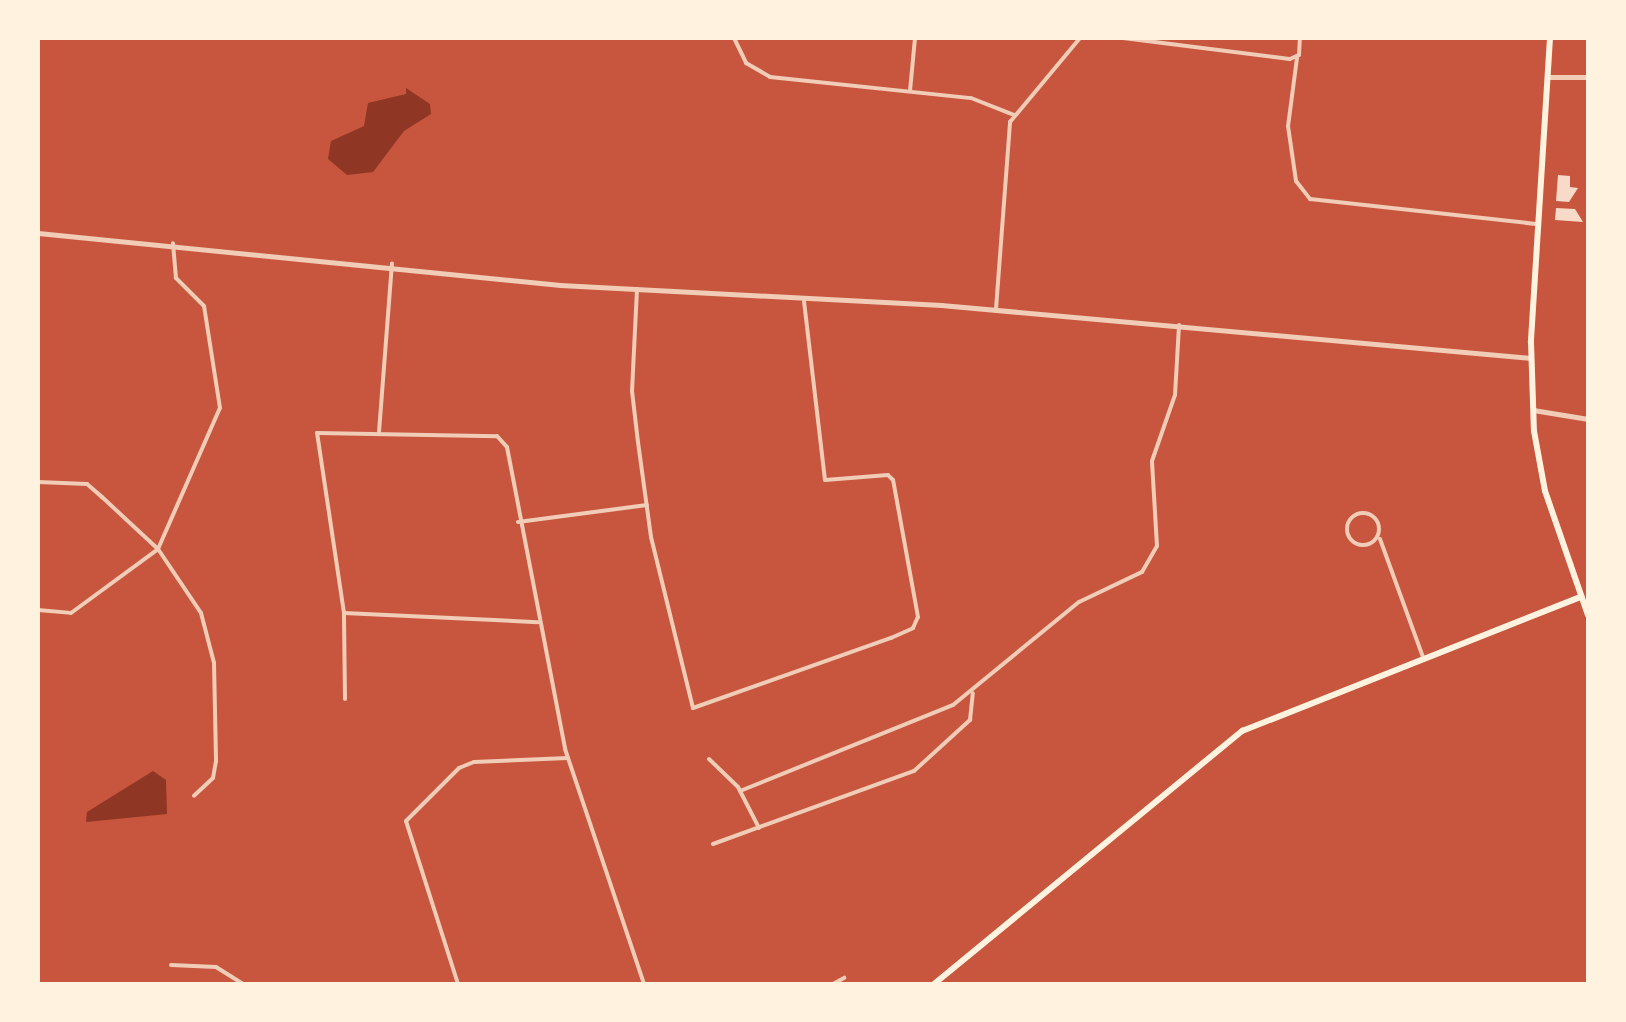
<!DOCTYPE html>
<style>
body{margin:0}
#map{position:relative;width:1626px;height:1022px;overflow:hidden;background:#c8553d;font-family:Karla,sans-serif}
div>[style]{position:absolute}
.water>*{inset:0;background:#8f3625}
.building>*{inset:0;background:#f7dbc8}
.minor>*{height:4px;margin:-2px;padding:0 2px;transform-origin:2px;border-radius:2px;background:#f1ccb7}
.minor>.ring{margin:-2px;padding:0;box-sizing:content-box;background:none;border:4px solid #f1ccb7;border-radius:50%}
.tertiary>*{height:5px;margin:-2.5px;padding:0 2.5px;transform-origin:2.5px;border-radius:2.5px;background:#f1ccb7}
.primary>*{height:6px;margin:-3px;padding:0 3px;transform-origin:3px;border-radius:3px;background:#fff3e0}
span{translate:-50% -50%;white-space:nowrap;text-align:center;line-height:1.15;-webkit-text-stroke:9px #fff3e0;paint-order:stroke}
.frame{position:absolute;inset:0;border:40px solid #fff3e0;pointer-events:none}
</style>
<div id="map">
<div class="water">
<div style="clip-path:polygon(406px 88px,430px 104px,431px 114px,404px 131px,373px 172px,347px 175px,328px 159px,331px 141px,364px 126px,368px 103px,406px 94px)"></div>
<div style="clip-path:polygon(153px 771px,166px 780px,167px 814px,86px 822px,87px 812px)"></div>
</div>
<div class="building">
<div style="clip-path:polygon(1558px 175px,1570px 176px,1570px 187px,1578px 188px,1569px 202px,1556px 201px)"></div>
<div style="clip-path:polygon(1556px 208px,1575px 209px,1583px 222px,1555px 220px)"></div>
</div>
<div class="minor">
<div style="left:734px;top:38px;width:28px;rotate:64deg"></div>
<div style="left:746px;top:63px;width:28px;rotate:30deg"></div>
<div style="left:770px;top:77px;width:202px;rotate:6deg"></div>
<div style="left:971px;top:98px;width:46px;rotate:21.6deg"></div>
<div style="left:1123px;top:38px;width:168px;rotate:7.2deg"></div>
<div style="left:1290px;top:59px;width:10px;rotate:-24deg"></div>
<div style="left:1299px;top:55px;width:17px;rotate:-87deg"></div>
<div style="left:1297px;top:58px;width:69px;rotate:97.5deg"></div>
<div style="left:1288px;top:126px;width:56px;rotate:81.7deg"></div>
<div style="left:1296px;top:181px;width:23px;rotate:52deg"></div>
<div style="left:1310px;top:199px;width:227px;rotate:6.3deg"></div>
<div style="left:910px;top:91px;width:53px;rotate:-84.6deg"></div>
<div style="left:637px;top:289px;width:102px;rotate:92.8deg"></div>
<div style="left:632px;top:391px;width:51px;rotate:83.3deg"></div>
<div style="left:638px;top:442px;width:96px;rotate:82.2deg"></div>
<div style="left:651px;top:537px;width:176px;rotate:76.2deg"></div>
<div style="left:693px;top:708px;width:210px;rotate:-19.5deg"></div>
<div style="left:891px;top:638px;width:24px;rotate:-24deg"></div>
<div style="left:913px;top:628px;width:12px;rotate:-66deg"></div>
<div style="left:918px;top:617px;width:139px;rotate:-100.3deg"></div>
<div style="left:893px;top:480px;width:7px;rotate:-135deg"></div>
<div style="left:888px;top:475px;width:63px;rotate:175.5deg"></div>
<div style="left:825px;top:480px;width:181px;rotate:-96.7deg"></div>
<div style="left:996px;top:309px;width:188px;rotate:-85.7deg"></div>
<div style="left:1010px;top:122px;width:109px;rotate:-50.2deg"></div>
<div style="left:379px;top:432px;width:169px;rotate:-85.6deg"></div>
<div style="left:38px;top:482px;width:49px;rotate:2.3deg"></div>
<div style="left:87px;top:484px;width:20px;rotate:41deg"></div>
<div style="left:102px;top:497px;width:76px;rotate:42.9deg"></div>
<div style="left:158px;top:549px;width:77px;rotate:56.1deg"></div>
<div style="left:201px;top:613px;width:52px;rotate:75.4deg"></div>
<div style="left:214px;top:663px;width:98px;rotate:88.8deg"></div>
<div style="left:216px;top:761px;width:17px;rotate:100deg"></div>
<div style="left:213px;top:778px;width:26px;rotate:137deg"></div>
<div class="ring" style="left:1347px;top:513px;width:28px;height:28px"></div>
<div style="left:518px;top:522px;width:130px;rotate:-7.5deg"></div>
<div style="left:1380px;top:539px;width:126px;rotate:70deg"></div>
<div style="left:38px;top:610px;width:33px;rotate:5deg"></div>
<div style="left:71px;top:613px;width:108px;rotate:-36.3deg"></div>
<div style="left:158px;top:549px;width:154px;rotate:-66.3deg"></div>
<div style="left:220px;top:408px;width:103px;rotate:-98.9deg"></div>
<div style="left:204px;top:306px;width:40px;rotate:-135deg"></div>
<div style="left:176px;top:278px;width:35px;rotate:-95deg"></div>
<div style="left:344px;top:613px;width:194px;rotate:2.7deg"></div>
<div style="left:345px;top:699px;width:86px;rotate:-90.7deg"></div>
<div style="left:344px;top:613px;width:182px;rotate:-98.5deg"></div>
<div style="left:317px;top:433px;width:180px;rotate:1deg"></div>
<div style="left:497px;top:436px;width:15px;rotate:48deg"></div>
<div style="left:507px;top:447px;width:308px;rotate:79.1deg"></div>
<div style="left:565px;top:749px;width:248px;rotate:71.4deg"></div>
<div style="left:709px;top:759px;width:40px;rotate:44deg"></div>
<div style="left:738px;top:787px;width:46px;rotate:62.9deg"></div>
<div style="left:740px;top:791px;width:230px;rotate:-22deg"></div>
<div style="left:953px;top:705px;width:163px;rotate:-39.3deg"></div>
<div style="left:1079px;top:602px;width:70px;rotate:-25.5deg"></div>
<div style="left:1142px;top:572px;width:30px;rotate:-60deg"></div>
<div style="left:1157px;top:546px;width:85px;rotate:-93.4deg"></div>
<div style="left:1152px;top:461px;width:70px;rotate:-70.8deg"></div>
<div style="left:1175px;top:395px;width:70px;rotate:-86.7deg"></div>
<div style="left:713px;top:844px;width:214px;rotate:-20deg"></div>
<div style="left:914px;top:771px;width:76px;rotate:-42.3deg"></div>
<div style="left:970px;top:720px;width:27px;rotate:-84deg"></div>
<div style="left:171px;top:965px;width:45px;rotate:2.5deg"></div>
<div style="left:216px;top:967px;width:32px;rotate:32deg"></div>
<div style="left:458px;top:984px;width:171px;rotate:-107.7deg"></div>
<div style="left:406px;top:821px;width:75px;rotate:-45deg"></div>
<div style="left:459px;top:768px;width:16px;rotate:-22deg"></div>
<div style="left:474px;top:762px;width:94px;rotate:-2.4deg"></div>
<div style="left:833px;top:984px;width:13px;rotate:-29deg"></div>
</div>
<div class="tertiary">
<div style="left:1547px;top:77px;width:41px"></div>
<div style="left:38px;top:233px;width:525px;rotate:5.69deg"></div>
<div style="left:560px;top:285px;width:382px;rotate:3deg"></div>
<div style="left:941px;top:305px;width:592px;rotate:5.13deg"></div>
<div style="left:1533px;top:410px;width:56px;rotate:9.3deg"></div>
</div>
<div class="primary">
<div style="left:1550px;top:38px;width:305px;rotate:93.6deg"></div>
<div style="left:1531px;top:342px;width:89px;rotate:88.1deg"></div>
<div style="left:1534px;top:431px;width:61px;rotate:79.6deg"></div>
<div style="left:1545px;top:491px;width:131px;rotate:70.9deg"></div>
<div style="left:934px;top:984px;width:399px;rotate:-39.4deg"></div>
<div style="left:1242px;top:731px;width:365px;rotate:-21.6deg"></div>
</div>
<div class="frame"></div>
</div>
